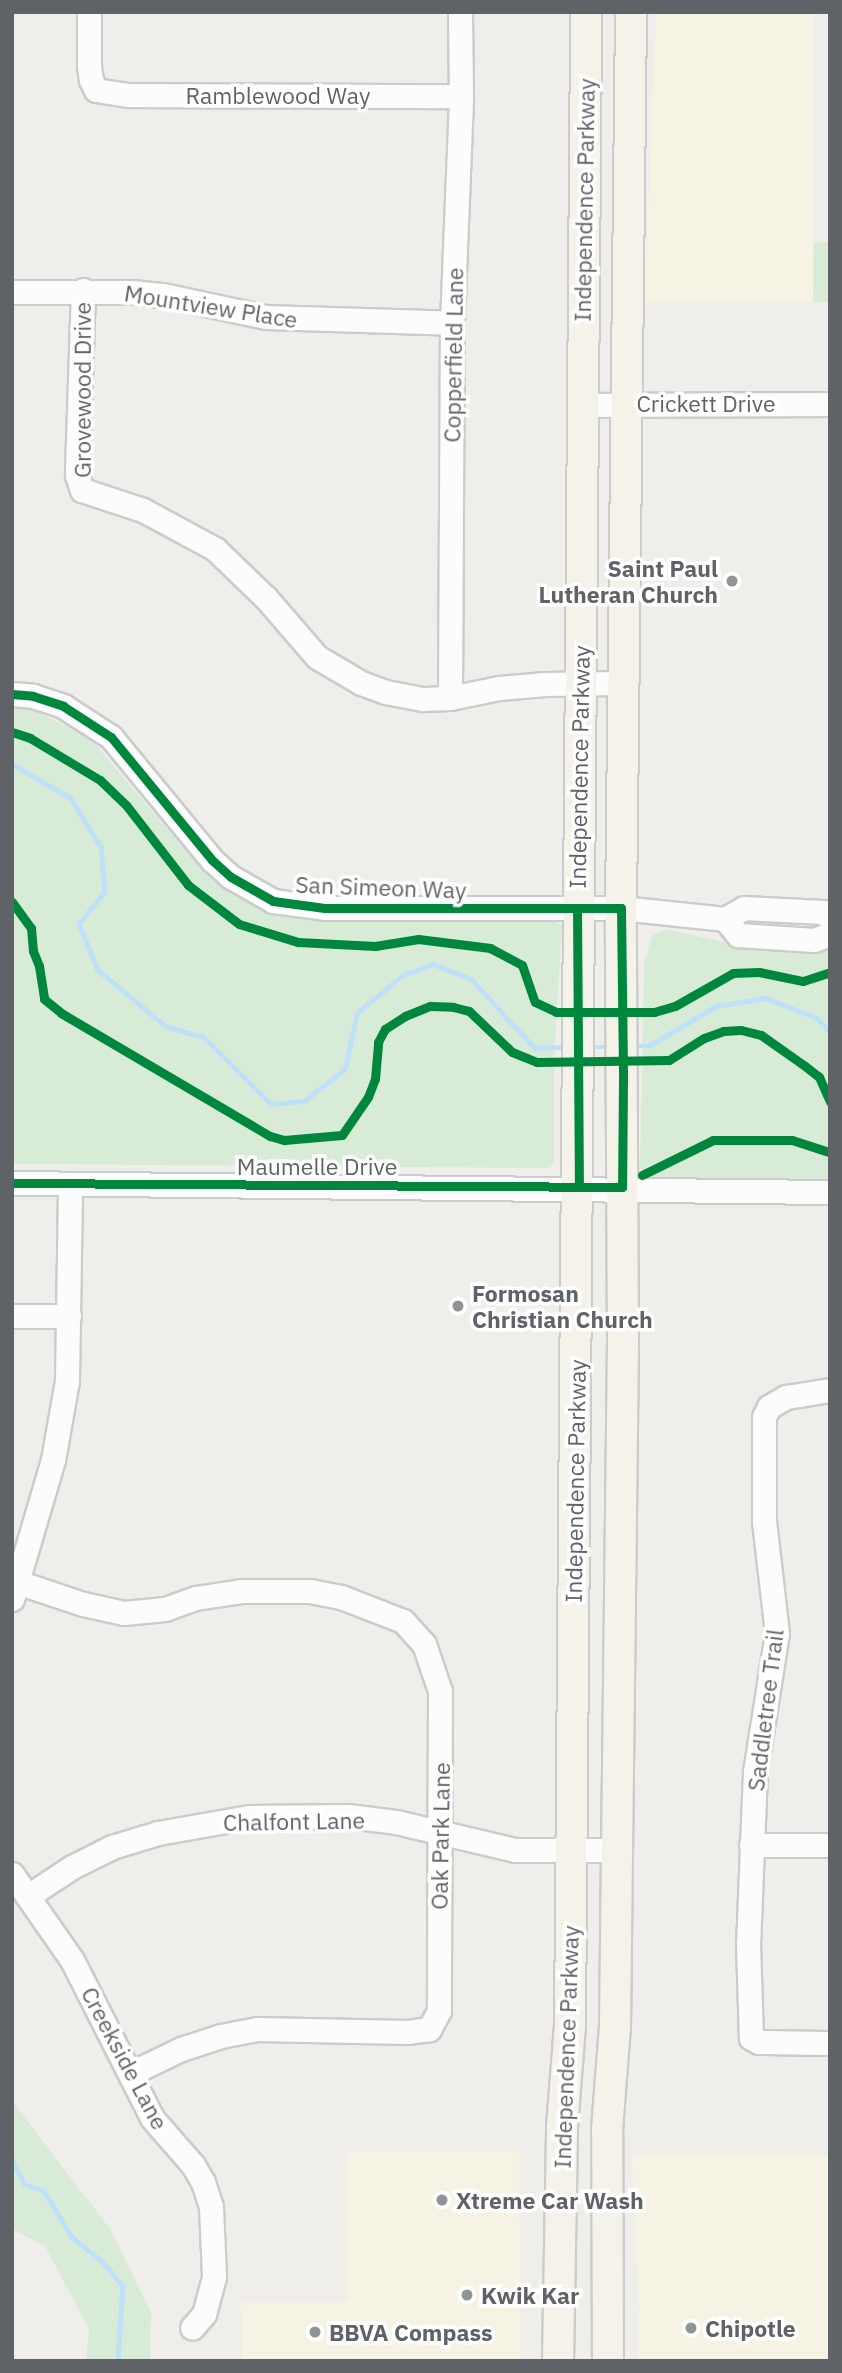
<!DOCTYPE html>
<style>
body{margin:0}
#map{position:relative;width:842px;height:2373px;overflow:hidden;background:#efeeea;font-family:"IBM Plex Sans",sans-serif}
div>[style]{position:absolute}
.commercial>*{inset:0;background:#f7f3e4}
.green>*{inset:0;background:#d8ebd6}
.stream>*{height:4.5px;margin:-2.25px;padding:0 2.25px;transform-origin:2.25px;border-radius:2.25px;background:#bfe0f9}
.roads{filter:drop-shadow(2px 0 #cbcccc) drop-shadow(-2px 0 #cbcccc) drop-shadow(0 2px #cbcccc) drop-shadow(0 -2px #cbcccc)}
.minor>*{height:23px;margin:-11.5px;padding:0 11.5px;transform-origin:11.5px;border-radius:11.5px;background:#fdfcfc}
.major>*{height:30px;margin:-15px;padding:0 15px;transform-origin:15px;border-radius:15px;background:#f4f2e9}
.cycleway>*{height:9px;margin:-4.5px;padding:0 4.5px;transform-origin:4.5px;border-radius:4.5px;background:#00873e}
.dots>*{width:19px;height:19px;translate:-50% -50%;box-sizing:border-box;border:4px solid #fff;border-radius:50%}
span{translate:-50% -50%;white-space:nowrap;text-align:center;line-height:1.15;-webkit-text-stroke:7px #fff;paint-order:stroke}
.street-label{font-size:23px;color:#5f6368}
.poi-label{font-size:23px;color:#5f6368;font-weight:700}
.right{translate:-100% -50%;text-align:right}
.left{translate:0 -50%;text-align:left}
.frame{position:absolute;inset:0;border:14px solid #5f6368;pointer-events:none}
</style>
<div id="map">
<div class="commercial">
<div style="clip-path:polygon(656px 12px,814px 12px,813px 302px,645px 302px)"></div>
<div style="clip-path:polygon(519px 2151px,520px 2361px,242px 2361px,241px 2302px,348px 2301px,347px 2152px)"></div>
<div style="clip-path:polygon(632px 2154px,830px 2156px,830px 2361px,638px 2361px,639px 2307px)"></div>
</div>
<div class="green">
<div style="clip-path:polygon(830px 241px,830px 302px,813px 302px,814px 243px)"></div>
<div style="clip-path:polygon(12px 707px,31px 709px,89px 737px,205px 873px,233px 895px,265px 909px,309px 919px,554px 921px,562px 926px,554px 1059px,554px 1163px,548px 1168px,12px 1164px)"></div>
<div style="clip-path:polygon(665px 929px,751px 948px,801px 952px,830px 950px,830px 1183px,646px 1179px,640px 1168px,644px 964px,652px 936px)"></div>
<div style="clip-path:polygon(12px 2101px,110px 2229px,151px 2312px,150px 2361px,86px 2361px,89px 2329px,45px 2246px,12px 2229px)"></div>
</div>
<div class="stream">
<div style="left:12px;top:764px;width:68px;rotate:30deg"></div>
<div style="left:71px;top:798px;width:57px;rotate:58.5deg"></div>
<div style="left:101px;top:847px;width:45px;rotate:84.9deg"></div>
<div style="left:105px;top:892px;width:41px;rotate:129.1deg"></div>
<div style="left:79px;top:924px;width:50px;rotate:67.6deg"></div>
<div style="left:98px;top:970px;width:89px;rotate:39.6deg"></div>
<div style="left:167px;top:1027px;width:38px;rotate:15deg"></div>
<div style="left:204px;top:1037px;width:95px;rotate:45deg"></div>
<div style="left:271px;top:1104px;width:33px;rotate:-5deg"></div>
<div style="left:304px;top:1101px;width:52px;rotate:-38deg"></div>
<div style="left:345px;top:1069px;width:57px;rotate:-77.9deg"></div>
<div style="left:357px;top:1013px;width:60px;rotate:-39.6deg"></div>
<div style="left:403px;top:975px;width:32px;rotate:-20deg"></div>
<div style="left:433px;top:964px;width:41px;rotate:21.5deg"></div>
<div style="left:471px;top:979px;width:94px;rotate:47.2deg"></div>
<div style="left:535px;top:1048px;width:32px;rotate:-2deg"></div>
<div style="left:631px;top:1046px;width:18px"></div>
<div style="left:649px;top:1046px;width:78px;rotate:-30.8deg"></div>
<div style="left:716px;top:1006px;width:51px;rotate:-9.1deg"></div>
<div style="left:766px;top:998px;width:55px;rotate:21.4deg"></div>
<div style="left:817px;top:1018px;width:19px;rotate:47deg"></div>
<div style="left:589px;top:1047px;width:23px"></div>
<div style="left:12px;top:2160px;width:27px;rotate:62deg"></div>
<div style="left:25px;top:2184px;width:20px;rotate:20deg"></div>
<div style="left:44px;top:2191px;width:54px;rotate:58.7deg"></div>
<div style="left:72px;top:2237px;width:38px;rotate:39deg"></div>
<div style="left:102px;top:2261px;width:33px;rotate:50deg"></div>
<div style="left:123px;top:2286px;width:75px;rotate:93.8deg"></div>
</div>
<div class="roads">
<div class="minor">
<div style="left:89px;top:12px;width:54px;rotate:90deg"></div>
<div style="left:89px;top:66px;width:14px;rotate:82deg"></div>
<div style="left:91px;top:80px;width:11px;rotate:63deg"></div>
<div style="left:96px;top:90px;width:33px;rotate:9deg"></div>
<div style="left:129px;top:95px;width:332px;rotate:0.2deg"></div>
<div style="left:83px;top:290px;width:185px;rotate:91.9deg"></div>
<div style="left:77px;top:475px;width:16px;rotate:72deg"></div>
<div style="left:82px;top:490px;width:64px;rotate:18.2deg"></div>
<div style="left:143px;top:510px;width:82px;rotate:28.4deg"></div>
<div style="left:215px;top:549px;width:71px;rotate:43.9deg"></div>
<div style="left:266px;top:598px;width:78px;rotate:49.2deg"></div>
<div style="left:317px;top:657px;width:51px;rotate:30.6deg"></div>
<div style="left:361px;top:683px;width:27px;rotate:20deg"></div>
<div style="left:386px;top:692px;width:38px;rotate:11deg"></div>
<div style="left:423px;top:699px;width:27px;rotate:-2deg"></div>
<div style="left:450px;top:698px;width:50px;rotate:-11.5deg"></div>
<div style="left:499px;top:688px;width:46px;rotate:-5deg"></div>
<div style="left:545px;top:684px;width:78px;rotate:-0.7deg"></div>
<div style="left:12px;top:292px;width:120px"></div>
<div style="left:132px;top:292px;width:31px;rotate:6deg"></div>
<div style="left:163px;top:295px;width:105px;rotate:12.1deg"></div>
<div style="left:266px;top:317px;width:186px;rotate:1.8deg"></div>
<div style="left:582px;top:405px;width:248px;rotate:-0.2deg"></div>
<div style="left:12px;top:694px;width:21px;rotate:5deg"></div>
<div style="left:33px;top:696px;width:32px;rotate:18deg"></div>
<div style="left:63px;top:706px;width:57px;rotate:32.9deg"></div>
<div style="left:111px;top:737px;width:159px;rotate:50.6deg"></div>
<div style="left:212px;top:860px;width:25px;rotate:42deg"></div>
<div style="left:231px;top:877px;width:48px;rotate:29.7deg"></div>
<div style="left:273px;top:901px;width:52px;rotate:7.7deg"></div>
<div style="left:325px;top:908px;width:296px"></div>
<div style="left:621px;top:908px;width:105px;rotate:6deg"></div>
<div style="left:725px;top:919px;width:22px;rotate:-30deg"></div>
<div style="left:744px;top:908px;width:79px;rotate:2.9deg"></div>
<div style="left:823px;top:912px;width:9px;rotate:41deg"></div>
<div style="left:450px;top:698px;width:375px;rotate:-89.7deg"></div>
<div style="left:452px;top:323px;width:227px;rotate:-87.7deg"></div>
<div style="left:461px;top:96px;width:84px;rotate:-90.7deg"></div>
<div style="left:725px;top:919px;width:21px;rotate:51deg"></div>
<div style="left:738px;top:935px;width:76px;rotate:3.8deg"></div>
<div style="left:814px;top:940px;width:17px;rotate:-21deg"></div>
<div style="left:12px;top:1183px;width:818px;rotate:0.63deg"></div>
<div style="left:12px;top:1316px;width:57px"></div>
<div style="left:830px;top:1390px;width:45px;rotate:171deg"></div>
<div style="left:786px;top:1397px;width:20px;rotate:150deg"></div>
<div style="left:769px;top:1407px;width:11px;rotate:117deg"></div>
<div style="left:764px;top:1417px;width:104px;rotate:90deg"></div>
<div style="left:764px;top:1521px;width:113px;rotate:83.4deg"></div>
<div style="left:777px;top:1633px;width:141px;rotate:99deg"></div>
<div style="left:755px;top:1772px;width:172px;rotate:92.3deg"></div>
<div style="left:748px;top:1944px;width:94px;rotate:88.2deg"></div>
<div style="left:751px;top:2038px;width:9px;rotate:27deg"></div>
<div style="left:759px;top:2042px;width:71px;rotate:0.8deg"></div>
<div style="left:17px;top:1582px;width:70px;rotate:18.4deg"></div>
<div style="left:83px;top:1604px;width:42px;rotate:12.4deg"></div>
<div style="left:124px;top:1613px;width:41px;rotate:-5.6deg"></div>
<div style="left:165px;top:1609px;width:33px;rotate:-20deg"></div>
<div style="left:196px;top:1598px;width:47px;rotate:-8.7deg"></div>
<div style="left:242px;top:1591px;width:68px"></div>
<div style="left:310px;top:1591px;width:32px;rotate:11deg"></div>
<div style="left:341px;top:1597px;width:66px;rotate:21.2deg"></div>
<div style="left:403px;top:1621px;width:31px;rotate:48deg"></div>
<div style="left:424px;top:1644px;width:50px;rotate:71.2deg"></div>
<div style="left:440px;top:1691px;width:320px;rotate:90.2deg"></div>
<div style="left:439px;top:2011px;width:21px;rotate:119deg"></div>
<div style="left:429px;top:2029px;width:21px;rotate:172deg"></div>
<div style="left:408px;top:2032px;width:151px;rotate:-178.9deg"></div>
<div style="left:257px;top:2029px;width:37px;rotate:169deg"></div>
<div style="left:221px;top:2036px;width:42px;rotate:162deg"></div>
<div style="left:181px;top:2049px;width:55px;rotate:154.4deg"></div>
<div style="left:12px;top:1599px;width:145px;rotate:-73.6deg"></div>
<div style="left:53px;top:1460px;width:80px;rotate:-80deg"></div>
<div style="left:67px;top:1381px;width:197px;rotate:-89.1deg"></div>
<div style="left:751px;top:1845px;width:79px"></div>
<div style="left:12px;top:1874px;width:105px;rotate:55.1deg"></div>
<div style="left:72px;top:1960px;width:177px;rotate:63.1deg"></div>
<div style="left:152px;top:2118px;width:62px;rotate:48.9deg"></div>
<div style="left:193px;top:2165px;width:20px;rotate:60deg"></div>
<div style="left:203px;top:2182px;width:26px;rotate:72deg"></div>
<div style="left:211px;top:2207px;width:70px;rotate:87.5deg"></div>
<div style="left:214px;top:2277px;width:38px;rotate:105deg"></div>
<div style="left:204px;top:2314px;width:18px;rotate:131deg"></div>
<div style="left:28px;top:1896px;width:53px;rotate:-33.4deg"></div>
<div style="left:72px;top:1867px;width:45px;rotate:-26.6deg"></div>
<div style="left:112px;top:1847px;width:48px;rotate:-16.9deg"></div>
<div style="left:158px;top:1833px;width:92px;rotate:-10deg"></div>
<div style="left:249px;top:1817px;width:99px;rotate:-0.6deg"></div>
<div style="left:348px;top:1816px;width:48px;rotate:7.1deg"></div>
<div style="left:396px;top:1822px;width:122px;rotate:13.2deg"></div>
<div style="left:515px;top:1850px;width:100px"></div>
</div>
<div class="major">
<div style="left:558px;top:2361px;width:234px;rotate:-89deg"></div>
<div style="left:562px;top:2127px;width:101px;rotate:-85.5deg"></div>
<div style="left:570px;top:2026px;width:2014px;rotate:-89.54deg"></div>
<div style="left:608px;top:2361px;width:231px;rotate:-90.2deg"></div>
<div style="left:607px;top:2130px;width:104px;rotate:-85.6deg"></div>
<div style="left:615px;top:2026px;width:685px;rotate:-89.33deg"></div>
<div style="left:623px;top:1341px;width:433px;rotate:-90.3deg"></div>
<div style="left:621px;top:908px;width:896px;rotate:-89.36deg"></div>
</div>
</div>
<div class="cycleway">
<div style="left:12px;top:694px;width:21px;rotate:5deg"></div>
<div style="left:33px;top:696px;width:32px;rotate:18deg"></div>
<div style="left:63px;top:706px;width:57px;rotate:32.9deg"></div>
<div style="left:111px;top:737px;width:159px;rotate:50.6deg"></div>
<div style="left:212px;top:860px;width:25px;rotate:42deg"></div>
<div style="left:231px;top:877px;width:48px;rotate:29.7deg"></div>
<div style="left:273px;top:901px;width:52px;rotate:7.7deg"></div>
<div style="left:325px;top:908px;width:296px"></div>
<div style="left:621px;top:908px;width:173px;rotate:89.3deg"></div>
<div style="left:623px;top:1081px;width:106px;rotate:90.5deg"></div>
<div style="left:622px;top:1187px;width:610px;rotate:-179.62deg"></div>
<div style="left:12px;top:732px;width:19px;rotate:18deg"></div>
<div style="left:30px;top:738px;width:82px;rotate:31deg"></div>
<div style="left:100px;top:780px;width:36px;rotate:44deg"></div>
<div style="left:126px;top:805px;width:101px;rotate:52.2deg"></div>
<div style="left:188px;top:885px;width:64px;rotate:37.4deg"></div>
<div style="left:239px;top:924px;width:62px;rotate:17deg"></div>
<div style="left:298px;top:942px;width:77px;rotate:3deg"></div>
<div style="left:375px;top:946px;width:44px;rotate:-9.2deg"></div>
<div style="left:418px;top:939px;width:73px;rotate:7.1deg"></div>
<div style="left:490px;top:948px;width:36px;rotate:28deg"></div>
<div style="left:522px;top:965px;width:39px;rotate:71deg"></div>
<div style="left:535px;top:1002px;width:23px;rotate:25deg"></div>
<div style="left:556px;top:1012px;width:98px"></div>
<div style="left:654px;top:1012px;width:22px;rotate:-16deg"></div>
<div style="left:675px;top:1006px;width:67px;rotate:-29.6deg"></div>
<div style="left:733px;top:973px;width:26px;rotate:-2deg"></div>
<div style="left:759px;top:972px;width:45px;rotate:11.6deg"></div>
<div style="left:803px;top:981px;width:28px;rotate:-18deg"></div>
<div style="left:12px;top:902px;width:32px;rotate:54deg"></div>
<div style="left:31px;top:928px;width:23px;rotate:85deg"></div>
<div style="left:33px;top:951px;width:16px;rotate:68deg"></div>
<div style="left:39px;top:966px;width:33px;rotate:81deg"></div>
<div style="left:44px;top:999px;width:22px;rotate:39deg"></div>
<div style="left:61px;top:1013px;width:243px;rotate:30.5deg"></div>
<div style="left:270px;top:1136px;width:15px;rotate:16deg"></div>
<div style="left:284px;top:1140px;width:58px;rotate:-4.9deg"></div>
<div style="left:342px;top:1135px;width:46px;rotate:-55.6deg"></div>
<div style="left:368px;top:1097px;width:19px;rotate:-69deg"></div>
<div style="left:375px;top:1079px;width:37px;rotate:-85deg"></div>
<div style="left:378px;top:1042px;width:15px;rotate:-62deg"></div>
<div style="left:385px;top:1029px;width:24px;rotate:-33deg"></div>
<div style="left:405px;top:1016px;width:27px;rotate:-22deg"></div>
<div style="left:430px;top:1006px;width:23px;rotate:2deg"></div>
<div style="left:453px;top:1007px;width:16px;rotate:14deg"></div>
<div style="left:469px;top:1011px;width:59px;rotate:43.6deg"></div>
<div style="left:512px;top:1052px;width:27px;rotate:22deg"></div>
<div style="left:537px;top:1062px;width:132px;rotate:-0.9deg"></div>
<div style="left:669px;top:1060px;width:41px;rotate:-32.2deg"></div>
<div style="left:704px;top:1038px;width:20px;rotate:-20deg"></div>
<div style="left:723px;top:1031px;width:18px;rotate:-3deg"></div>
<div style="left:741px;top:1030px;width:21px;rotate:14deg"></div>
<div style="left:761px;top:1035px;width:54px;rotate:35.2deg"></div>
<div style="left:805px;top:1066px;width:18px;rotate:38deg"></div>
<div style="left:819px;top:1077px;width:27px;rotate:66deg"></div>
<div style="left:577px;top:908px;width:279px;rotate:89.6deg"></div>
<div style="left:642px;top:1175px;width:79px;rotate:-26.2deg"></div>
<div style="left:713px;top:1140px;width:79px"></div>
<div style="left:792px;top:1140px;width:40px;rotate:18deg"></div>
</div>
<div class="dots">
<div style="left:732px;top:581px;background:#919496"></div>
<div style="left:458px;top:1306px;background:#919496"></div>
<div style="left:442px;top:2200px;background:#919496"></div>
<div style="left:467px;top:2295px;background:#919496"></div>
<div style="left:691px;top:2328px;background:#919496"></div>
<div style="left:315px;top:2332px;background:#919496"></div>
</div>
<div class="street-label">
<span style="left:278px;top:95px">Ramblewood Way</span>
<span style="left:584px;top:200px;rotate:-89deg">Independence Parkway</span>
<span style="left:211px;top:306px;rotate:9deg">Mountview Place</span>
<span style="left:453px;top:355px;rotate:-89deg">Copperfield Lane</span>
<span style="left:82px;top:390px;rotate:-90deg">Grovewood Drive</span>
<span style="left:706px;top:403px">Crickett Drive</span>
<span style="left:579px;top:767px;rotate:-89deg">Independence Parkway</span>
<span style="left:381px;top:887px;rotate:2deg">San Simeon Way</span>
<span style="left:317px;top:1166px">Maumelle Drive</span>
<span style="left:575px;top:1481px;rotate:-89deg">Independence Parkway</span>
<span style="left:765px;top:1710px;rotate:-83deg">Saddletree Trail</span>
<span style="left:294px;top:1821px;rotate:-1deg">Chalfont Lane</span>
<span style="left:440px;top:1836px;rotate:-89deg">Oak Park Lane</span>
<span style="left:566px;top:2047px;rotate:-88deg">Independence Parkway</span>
<span style="left:125px;top:2058px;rotate:62deg">Creekside Lane</span>
</div>
<div class="poi-label">
<span class="right" style="left:718px;top:581px">Saint Paul<br>Lutheran Church</span>
<span class="left" style="left:472px;top:1306px">Formosan<br>Christian Church</span>
<span class="left" style="left:456px;top:2200px">Xtreme Car Wash</span>
<span class="left" style="left:481px;top:2295px">Kwik Kar</span>
<span class="left" style="left:705px;top:2328px">Chipotle</span>
<span class="left" style="left:329px;top:2332px">BBVA Compass</span>
</div>
<div class="frame"></div>
</div>
